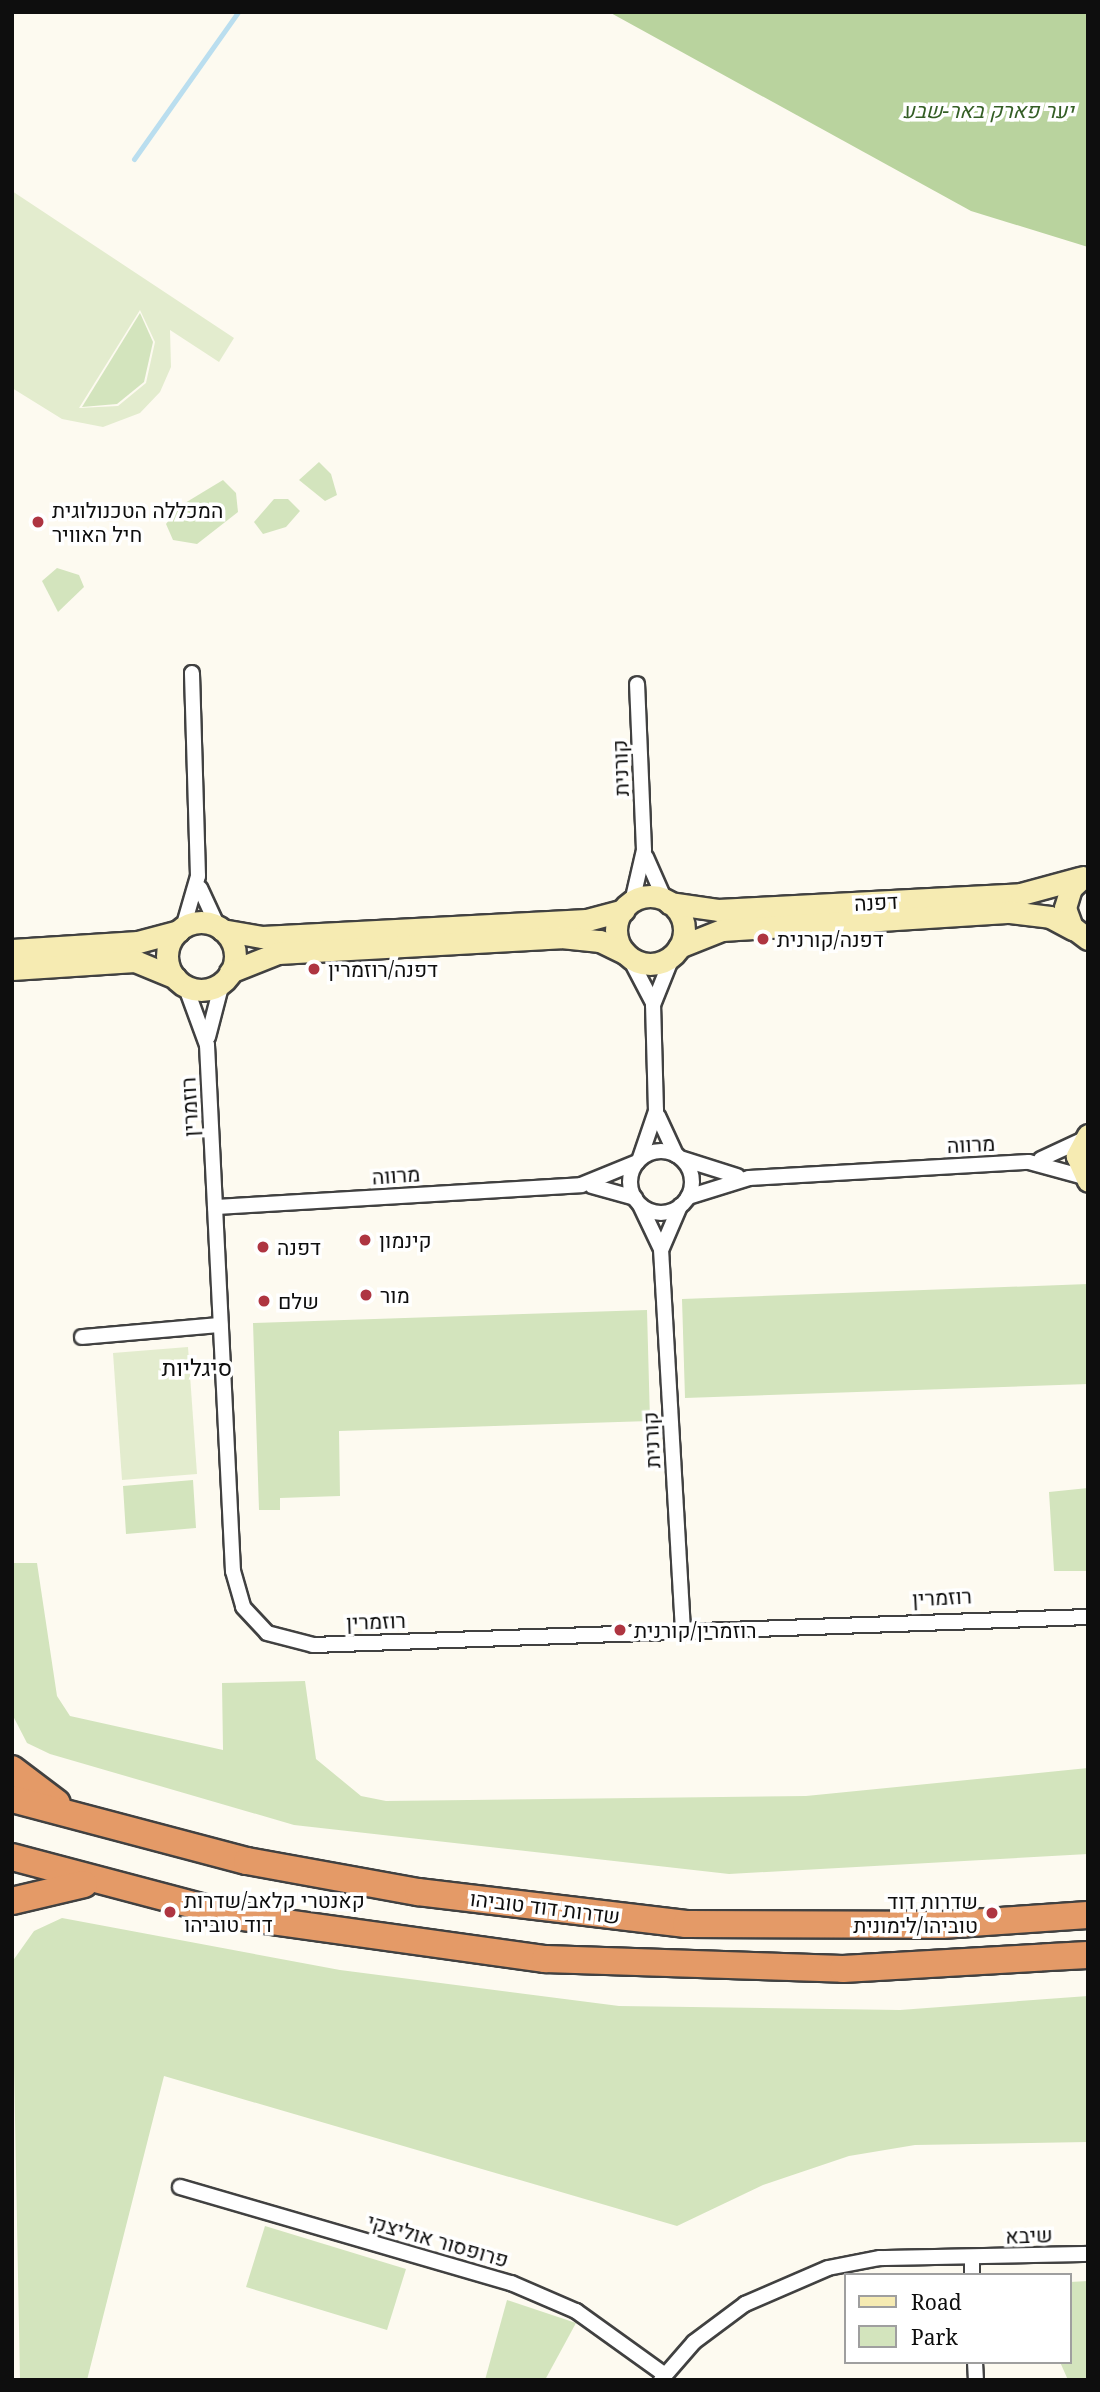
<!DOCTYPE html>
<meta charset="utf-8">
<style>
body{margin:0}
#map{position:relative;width:1100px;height:2392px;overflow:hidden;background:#fdfaf0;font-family:"Noto Serif",Heebo,serif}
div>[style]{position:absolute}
.green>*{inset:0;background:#d3e4bd}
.forest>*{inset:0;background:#b9d39e}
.pitch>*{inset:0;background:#e3ecce}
.stream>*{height:5px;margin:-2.5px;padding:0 2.5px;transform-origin:2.5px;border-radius:2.5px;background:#badeef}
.roads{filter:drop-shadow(2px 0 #414141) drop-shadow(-2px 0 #414141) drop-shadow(0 2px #414141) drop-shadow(0 -2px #414141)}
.street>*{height:14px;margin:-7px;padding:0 7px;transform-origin:7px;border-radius:7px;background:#fff}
.street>.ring{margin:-7px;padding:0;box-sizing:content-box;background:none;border:14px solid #fff;border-radius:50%}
.secondary>*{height:21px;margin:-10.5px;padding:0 10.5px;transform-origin:10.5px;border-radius:10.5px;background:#f6ebb2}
.secondary>.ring{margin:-10.5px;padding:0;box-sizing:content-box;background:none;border:21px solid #f6ebb2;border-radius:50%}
.highway>*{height:26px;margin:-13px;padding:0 13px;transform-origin:13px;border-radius:13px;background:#e49a67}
.dots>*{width:19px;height:19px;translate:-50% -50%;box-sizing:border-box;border:4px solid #fff;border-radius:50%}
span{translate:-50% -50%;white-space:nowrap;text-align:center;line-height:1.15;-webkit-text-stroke:7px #fff;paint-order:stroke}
.park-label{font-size:21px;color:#345e25;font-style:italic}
.poi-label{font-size:21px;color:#0e0e0e}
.left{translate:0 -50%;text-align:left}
.right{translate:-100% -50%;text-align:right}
.street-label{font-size:21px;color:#0e0e0e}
.neighbourhood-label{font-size:23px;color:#0e0e0e}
.frame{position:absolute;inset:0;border:14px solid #0e0e0e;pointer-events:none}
.legend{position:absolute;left:844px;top:2273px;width:228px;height:91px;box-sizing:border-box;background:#fff;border:2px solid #9f9f9f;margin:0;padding:9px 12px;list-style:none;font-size:21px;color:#0e0e0e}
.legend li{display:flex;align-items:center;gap:14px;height:35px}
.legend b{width:35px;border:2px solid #9f9f9f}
</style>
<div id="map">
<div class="green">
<div style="clip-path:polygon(140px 313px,153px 342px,144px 382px,117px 404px,82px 407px)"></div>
<div style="clip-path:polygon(319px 462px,331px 474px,337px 495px,325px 501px,299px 480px)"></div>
<div style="clip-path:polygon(223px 480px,236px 493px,238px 512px,197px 544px,173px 540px,166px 524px,180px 506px)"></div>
<div style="clip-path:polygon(274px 499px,288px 499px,300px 511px,286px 527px,263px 534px,254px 522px)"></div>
<div style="clip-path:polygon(57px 568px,79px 575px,84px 587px,58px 612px,42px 581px)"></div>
<div style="clip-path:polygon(1088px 1284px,1088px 1384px,685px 1398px,682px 1299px)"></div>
<div style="clip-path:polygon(647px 1310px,650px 1421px,339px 1431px,340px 1496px,280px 1498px,280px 1510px,259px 1510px,253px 1323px)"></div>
<div style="clip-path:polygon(12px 1451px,14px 1563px,37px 1563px,57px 1696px,70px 1716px,223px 1750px,222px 1683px,305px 1681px,316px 1759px,361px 1796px,386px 1801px,806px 1796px,1088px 1768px,1088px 1854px,729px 1874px,294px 1825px,50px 1754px,27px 1743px,12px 1714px)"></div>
<div style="clip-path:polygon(193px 1480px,196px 1528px,126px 1534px,123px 1486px)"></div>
<div style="clip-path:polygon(1088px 1488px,1088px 1571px,1054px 1571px,1049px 1492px)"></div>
<div style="clip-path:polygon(62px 1918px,340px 1970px,619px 2006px,900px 2010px,1088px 1996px,1088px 2142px,915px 2145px,849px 2156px,763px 2185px,677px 2226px,164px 2076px,87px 2380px,20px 2380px,12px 1962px,34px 1931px)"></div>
<div style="clip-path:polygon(265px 2226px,406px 2269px,387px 2330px,246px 2287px)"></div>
<div style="clip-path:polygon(1088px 2281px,1088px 2380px,1068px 2380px,1060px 2362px,1070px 2362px,1070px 2282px)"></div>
<div style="clip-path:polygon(507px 2300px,576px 2323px,545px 2380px,485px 2380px)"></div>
</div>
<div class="forest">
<div style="clip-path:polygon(609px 12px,1088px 12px,1088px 247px,971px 211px)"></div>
</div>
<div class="pitch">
<div style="clip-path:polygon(evenodd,12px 191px,234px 338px,219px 362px,170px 330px,171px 367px,160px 392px,140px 413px,103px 427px,62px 419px,12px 388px,12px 191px,140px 310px,155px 342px,146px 383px,118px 406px,79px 408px,140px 310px)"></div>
<div style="clip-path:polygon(188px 1347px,197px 1474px,122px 1480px,113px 1353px)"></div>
</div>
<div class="stream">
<div style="left:134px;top:159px;width:180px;rotate:-54.7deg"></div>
</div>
<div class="roads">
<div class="street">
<div style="left:646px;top:857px;width:47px;rotate:66.2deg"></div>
<div style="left:200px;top:888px;width:43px;rotate:65.2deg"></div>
<div style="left:632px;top:902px;width:53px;rotate:-77deg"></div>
<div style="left:644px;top:850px;width:166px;rotate:-92.4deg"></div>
<div style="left:183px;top:928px;width:54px;rotate:-73.9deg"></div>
<div style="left:198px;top:876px;width:203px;rotate:-91.7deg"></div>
<div style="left:629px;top:957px;width:52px;rotate:62.4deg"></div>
<div style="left:185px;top:985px;width:64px;rotate:69.9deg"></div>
<div style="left:207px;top:1045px;width:527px;rotate:87.17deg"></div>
<div style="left:233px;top:1571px;width:37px;rotate:74deg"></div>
<div style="left:243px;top:1607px;width:35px;rotate:47deg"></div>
<div style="left:267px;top:1633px;width:48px;rotate:14.6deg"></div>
<div style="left:313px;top:1645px;width:776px;rotate:-2.07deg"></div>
<div style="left:208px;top:1037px;width:56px;rotate:-75.5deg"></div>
<div style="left:658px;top:1116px;width:43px;rotate:65.2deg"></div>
<div class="ring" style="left:630px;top:1151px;width:48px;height:48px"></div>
<div style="left:640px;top:1158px;width:50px;rotate:-71.2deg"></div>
<div style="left:656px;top:1111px;width:106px;rotate:-91.6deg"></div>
<div style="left:653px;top:1005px;width:54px;rotate:-68.2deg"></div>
<div style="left:683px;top:1159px;width:57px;rotate:17.5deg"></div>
<div style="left:1041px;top:1159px;width:45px;rotate:-24.9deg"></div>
<div style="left:592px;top:1186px;width:45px;rotate:15.6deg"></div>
<div style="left:688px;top:1197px;width:64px;rotate:-17.3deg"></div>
<div style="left:749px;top:1178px;width:280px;rotate:-3.3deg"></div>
<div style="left:1029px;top:1162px;width:57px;rotate:15.3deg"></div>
<div style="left:640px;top:1205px;width:49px;rotate:64.5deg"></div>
<div style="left:661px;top:1249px;width:381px;rotate:86.7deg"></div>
<div style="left:215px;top:1207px;width:367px;rotate:-3.4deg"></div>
<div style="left:581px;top:1185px;width:61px;rotate:-22.3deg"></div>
<div style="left:662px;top:1248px;width:46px;rotate:-66.8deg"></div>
<div style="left:82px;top:1337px;width:139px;rotate:-5deg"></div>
<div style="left:180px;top:2187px;width:345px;rotate:16.2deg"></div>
<div style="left:511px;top:2283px;width:71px;rotate:23.3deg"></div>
<div style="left:576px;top:2311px;width:110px;rotate:35.7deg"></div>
<div style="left:972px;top:2258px;width:17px;rotate:90deg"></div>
<div style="left:975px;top:2362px;width:18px;rotate:87deg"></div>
<div style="left:661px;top:2380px;width:50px;rotate:-49deg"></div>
<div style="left:694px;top:2342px;width:64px;rotate:-36.7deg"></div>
<div style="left:745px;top:2304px;width:90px;rotate:-23.4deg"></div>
<div style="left:828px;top:2268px;width:53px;rotate:-10.9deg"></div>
<div style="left:880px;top:2258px;width:208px;rotate:-1.1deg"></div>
</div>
<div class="secondary">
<div style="left:1083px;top:877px;width:16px;rotate:137deg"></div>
<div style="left:1071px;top:888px;width:21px;rotate:107deg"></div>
<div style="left:1065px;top:908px;width:20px;rotate:70deg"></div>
<div style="left:1072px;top:927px;width:20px;rotate:37deg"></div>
<div class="ring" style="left:616px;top:896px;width:47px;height:47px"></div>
<div style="left:669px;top:903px;width:49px;rotate:8.1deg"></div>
<div style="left:718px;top:910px;width:303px;rotate:-3deg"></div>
<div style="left:1021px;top:894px;width:61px;rotate:-15.2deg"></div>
<div class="ring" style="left:167px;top:922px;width:47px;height:47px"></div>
<div style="left:222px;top:930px;width:41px;rotate:9.9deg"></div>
<div style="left:262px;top:937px;width:325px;rotate:-3deg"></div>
<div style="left:587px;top:920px;width:38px;rotate:-15deg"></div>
<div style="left:679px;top:947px;width:46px;rotate:-21.6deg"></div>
<div style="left:722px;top:930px;width:289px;rotate:-3.6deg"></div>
<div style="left:1010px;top:912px;width:40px;rotate:7.1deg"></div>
<div style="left:1050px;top:917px;width:26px;rotate:28deg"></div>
<div style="left:12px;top:950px;width:126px;rotate:-3.6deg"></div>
<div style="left:138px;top:942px;width:42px;rotate:-15deg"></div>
<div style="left:12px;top:969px;width:123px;rotate:-3.7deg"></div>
<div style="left:135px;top:961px;width:44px;rotate:22.5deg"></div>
<div style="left:230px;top:972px;width:52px;rotate:-21.6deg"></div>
<div style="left:278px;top:953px;width:283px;rotate:-3.2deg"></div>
<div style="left:561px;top:937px;width:39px;rotate:6deg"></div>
<div style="left:600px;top:941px;width:28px;rotate:26deg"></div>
<div style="left:1088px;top:1135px;width:24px;rotate:118deg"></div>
<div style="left:1077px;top:1156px;width:27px;rotate:66deg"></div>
</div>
<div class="highway">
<div style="left:12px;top:1769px;width:56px;rotate:37.1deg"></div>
<div style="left:12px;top:1799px;width:243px;rotate:14.8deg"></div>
<div style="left:247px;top:1861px;width:174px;rotate:10.3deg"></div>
<div style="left:418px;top:1892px;width:270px;rotate:6.8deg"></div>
<div style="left:686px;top:1924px;width:256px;rotate:0.2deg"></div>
<div style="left:942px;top:1925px;width:146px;rotate:-3.9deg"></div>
<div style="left:12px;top:1857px;width:231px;rotate:14.8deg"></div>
<div style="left:235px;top:1916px;width:313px;rotate:7.9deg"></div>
<div style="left:545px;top:1959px;width:298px;rotate:1.9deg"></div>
<div style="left:843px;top:1969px;width:245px;rotate:-3.3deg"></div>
<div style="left:12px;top:1901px;width:74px;rotate:-13.3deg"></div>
</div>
</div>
<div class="dots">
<div style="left:38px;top:522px;background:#ae3541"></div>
<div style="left:763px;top:939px;background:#ae3541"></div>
<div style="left:314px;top:969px;background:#ae3541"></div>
<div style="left:365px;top:1240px;background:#ae3541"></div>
<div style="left:263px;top:1247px;background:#ae3541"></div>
<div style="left:366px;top:1295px;background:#ae3541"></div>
<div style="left:264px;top:1301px;background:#ae3541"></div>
<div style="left:620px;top:1630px;background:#ae3541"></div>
<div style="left:170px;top:1912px;background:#ae3541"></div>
<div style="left:992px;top:1913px;background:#ae3541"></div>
</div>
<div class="park-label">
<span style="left:988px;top:110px">יער פארק באר-שבע</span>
</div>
<div class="poi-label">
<span class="left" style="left:52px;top:522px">המכללה הטכנולוגית<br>חיל האוויר</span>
<span class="left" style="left:777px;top:939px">דפנה/קורנית</span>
<span class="left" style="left:328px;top:969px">דפנה/רוזמרין</span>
<span class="left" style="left:379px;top:1240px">קינמון</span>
<span class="left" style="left:277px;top:1247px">דפנה</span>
<span class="left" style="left:380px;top:1295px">מור</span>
<span class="left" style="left:278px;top:1301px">שלם</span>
<span class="left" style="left:634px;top:1630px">רוזמרין/קורנית</span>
<span class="left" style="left:184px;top:1912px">קאנטרי קלאב/שדרות<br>דוד טוביהו</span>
<span class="right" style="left:978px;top:1913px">שדרות דוד<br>טוביהו/לימונית</span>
</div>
<div class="street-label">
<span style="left:620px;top:768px;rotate:-92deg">קורנית</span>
<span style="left:876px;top:902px;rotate:-3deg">דפנה</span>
<span style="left:189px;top:1107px;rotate:-93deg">רוזמרין</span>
<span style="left:971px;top:1144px;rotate:-3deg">מרווה</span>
<span style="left:396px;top:1175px;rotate:-4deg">מרווה</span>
<span style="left:651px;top:1440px;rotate:-93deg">קורנית</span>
<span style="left:942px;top:1597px;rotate:-3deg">רוזמרין</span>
<span style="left:376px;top:1621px;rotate:-2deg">רוזמרין</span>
<span style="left:545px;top:1907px;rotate:7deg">שדרות דוד טוביהו</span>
<span style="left:1029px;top:2235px;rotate:-2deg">שיבא</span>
<span style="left:438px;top:2240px;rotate:16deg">פרופסור אוליצקי</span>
</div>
<div class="neighbourhood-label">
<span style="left:197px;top:1367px">סיגליות</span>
</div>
<div class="frame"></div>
<ul class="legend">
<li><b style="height:9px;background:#f6ebb2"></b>Road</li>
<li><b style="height:19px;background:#d3e4bd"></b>Park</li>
</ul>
</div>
